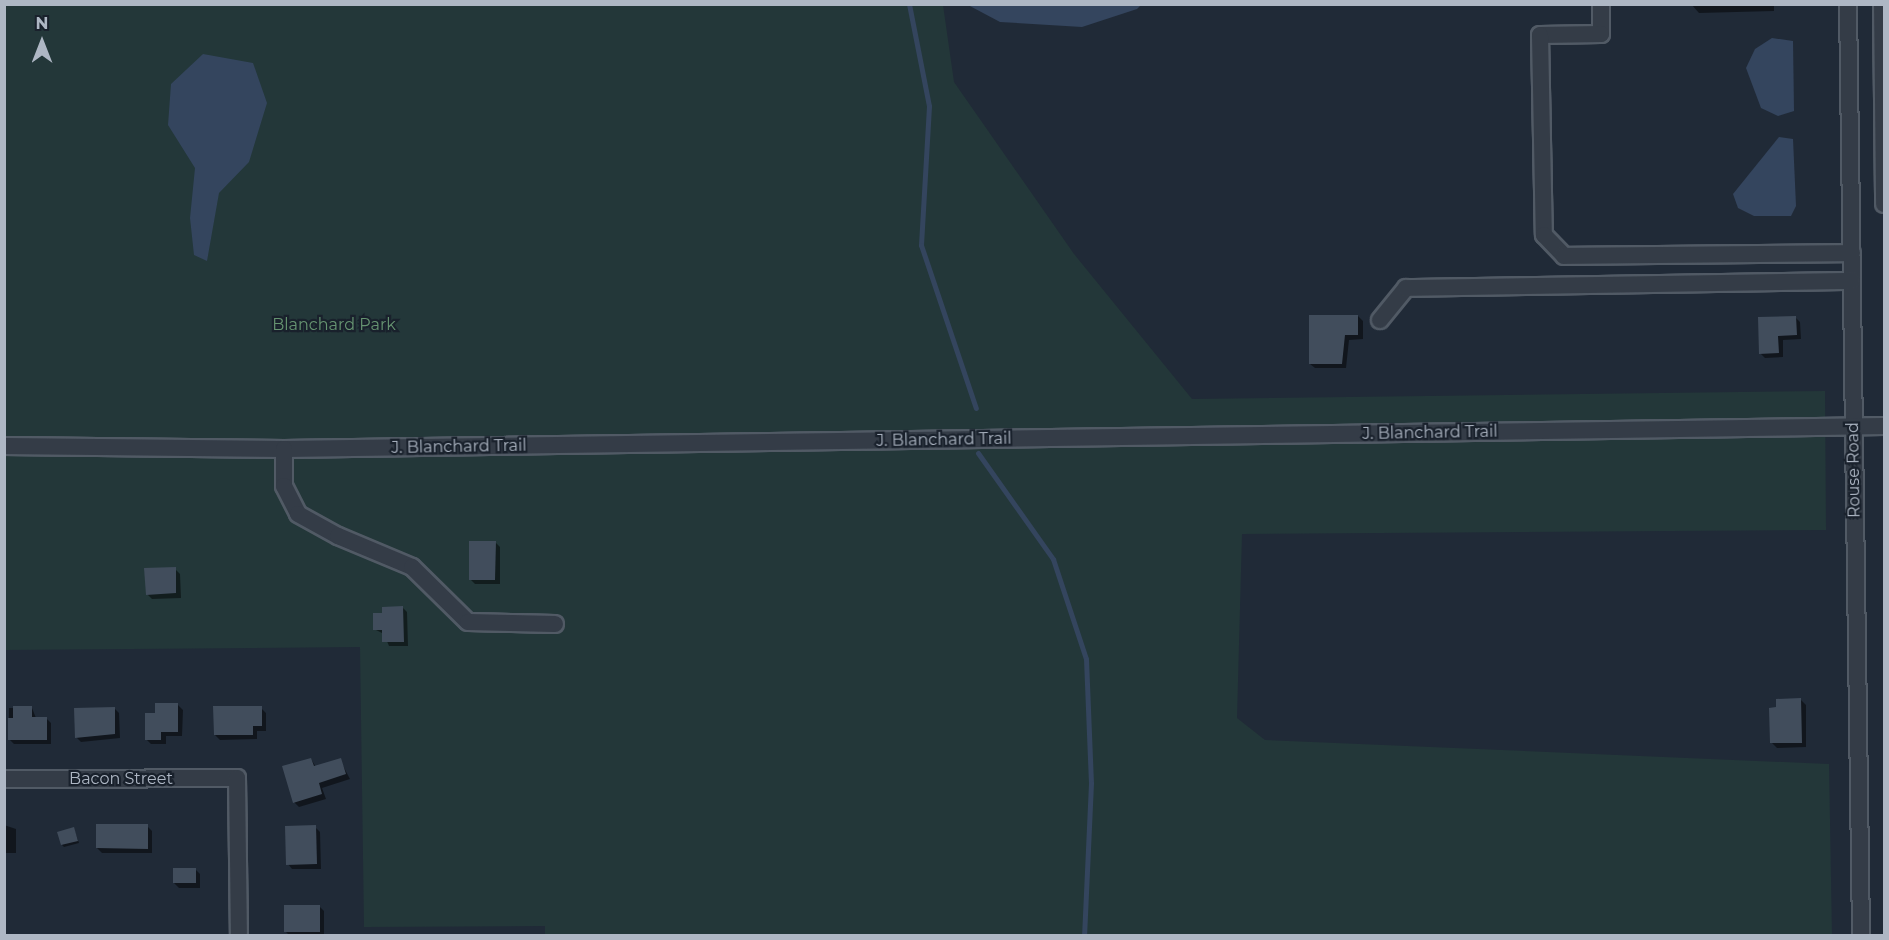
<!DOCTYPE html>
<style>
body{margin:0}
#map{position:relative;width:1889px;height:940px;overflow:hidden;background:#202a37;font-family:Montserrat,sans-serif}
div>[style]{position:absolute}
.green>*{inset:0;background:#233739}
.water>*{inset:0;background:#34455e}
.shadow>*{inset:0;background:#0007}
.stream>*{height:5px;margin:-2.5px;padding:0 2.5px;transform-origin:2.5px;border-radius:2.5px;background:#34455e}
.building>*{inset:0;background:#414d5c}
.roads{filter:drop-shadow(2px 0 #515a65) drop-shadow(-2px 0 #515a65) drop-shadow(0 2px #515a65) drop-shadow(0 -2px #515a65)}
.minor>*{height:16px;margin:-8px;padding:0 8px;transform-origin:8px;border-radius:8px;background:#343c47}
span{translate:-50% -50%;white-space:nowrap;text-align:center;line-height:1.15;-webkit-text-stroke:4.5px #19212c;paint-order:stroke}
.park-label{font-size:16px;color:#669471}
.street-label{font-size:16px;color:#aeb7c4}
.frame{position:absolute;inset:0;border:6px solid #aeb7c4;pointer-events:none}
.north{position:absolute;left:12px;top:12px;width:60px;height:60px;-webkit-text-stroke:4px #19212c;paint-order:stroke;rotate:0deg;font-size:16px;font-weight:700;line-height:24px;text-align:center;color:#aeb7c4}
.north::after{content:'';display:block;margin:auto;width:21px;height:27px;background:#aeb7c4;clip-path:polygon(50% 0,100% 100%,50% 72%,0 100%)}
</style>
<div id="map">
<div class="green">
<div style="clip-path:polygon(5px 5px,943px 5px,954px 82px,1074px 254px,1192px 399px,1825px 391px,1826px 530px,1242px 534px,1237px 718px,1265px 740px,1829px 764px,1832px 935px,545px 936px,545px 926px,364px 927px,360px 647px,5px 650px)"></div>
</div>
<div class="water">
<div style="clip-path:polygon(968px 5px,1141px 5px,1137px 9px,1082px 27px,1000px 22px)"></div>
<div style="clip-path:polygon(1772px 38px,1793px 41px,1794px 111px,1778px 116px,1761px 108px,1746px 68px,1755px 49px)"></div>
<div style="clip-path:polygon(203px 54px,253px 63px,267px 103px,249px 162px,219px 193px,207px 261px,194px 255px,190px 218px,195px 168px,168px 125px,171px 84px)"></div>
<div style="clip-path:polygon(1779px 137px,1793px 139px,1796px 206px,1791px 216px,1754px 216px,1738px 208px,1733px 194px)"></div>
</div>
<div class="shadow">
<div style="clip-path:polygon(1691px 4px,1774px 4px,1774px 11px,1699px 13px)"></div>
<div style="clip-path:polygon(1358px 316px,1363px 321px,1363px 339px,1349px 340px,1346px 368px,1315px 368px,1310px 364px)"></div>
<div style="clip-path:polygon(1795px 317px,1800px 322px,1801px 339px,1783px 340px,1783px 357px,1765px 358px,1760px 353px)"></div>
<div style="clip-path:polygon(495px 542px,500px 547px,500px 584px,475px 584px,470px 579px)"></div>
<div style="clip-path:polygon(175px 569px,180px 574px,181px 598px,152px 599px,147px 594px)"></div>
<div style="clip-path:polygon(403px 608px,407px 612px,408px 646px,389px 646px,384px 634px,374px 629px,384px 614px)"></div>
<div style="clip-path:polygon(1801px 700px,1806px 705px,1806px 747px,1777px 748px,1772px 743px)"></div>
<div style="clip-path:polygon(178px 705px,183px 710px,182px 736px,166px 736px,166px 744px,151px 744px,146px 739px,157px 714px)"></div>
<div style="clip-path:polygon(9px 708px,32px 708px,36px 718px,46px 718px,51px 723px,51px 744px,14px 744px,9px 739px)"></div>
<div style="clip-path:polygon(114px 708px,119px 713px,120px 738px,81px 742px,76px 737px)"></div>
<div style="clip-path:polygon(261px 708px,266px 713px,266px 731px,257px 731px,257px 739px,220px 740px,215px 735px)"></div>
<div style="clip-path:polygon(311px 759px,316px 767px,340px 760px,350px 779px,322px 788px,326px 799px,299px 807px,294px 802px)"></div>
<div style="clip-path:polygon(4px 825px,16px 829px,16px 853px,6px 853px,6px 878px)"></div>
<div style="clip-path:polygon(147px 826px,152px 831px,152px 853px,102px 853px,97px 848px)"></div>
<div style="clip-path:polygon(315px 827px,320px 832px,321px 869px,292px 869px,288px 864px)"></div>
<div style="clip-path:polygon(74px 829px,79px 843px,64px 847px,62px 845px)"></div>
<div style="clip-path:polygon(195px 869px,200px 874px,200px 888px,179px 888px,174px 883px)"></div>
<div style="clip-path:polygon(319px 906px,324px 911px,324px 936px,290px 936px,286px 932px)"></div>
</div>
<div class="stream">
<div style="left:909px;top:4px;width:104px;rotate:78.9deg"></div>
<div style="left:929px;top:106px;width:139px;rotate:93.3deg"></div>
<div style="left:921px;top:245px;width:172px;rotate:71.4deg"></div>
<div style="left:978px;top:453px;width:130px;rotate:54.7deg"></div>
<div style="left:1053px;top:559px;width:105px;rotate:71.7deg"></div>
<div style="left:1086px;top:659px;width:124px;rotate:87.7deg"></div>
<div style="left:1091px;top:783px;width:153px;rotate:92.6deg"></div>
</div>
<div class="building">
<div style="clip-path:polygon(1309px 315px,1358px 315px,1358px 335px,1345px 335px,1342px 364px,1309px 364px)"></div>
<div style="clip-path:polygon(1796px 316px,1797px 335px,1778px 336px,1779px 353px,1759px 354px,1758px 317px)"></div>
<div style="clip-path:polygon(469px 541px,496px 541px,495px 580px,469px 580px)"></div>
<div style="clip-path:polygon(176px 567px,176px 593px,146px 595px,144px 568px)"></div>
<div style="clip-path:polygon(403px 606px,404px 642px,382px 642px,382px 630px,373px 630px,373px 613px,382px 613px,382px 607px)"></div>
<div style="clip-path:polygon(1801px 698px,1802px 743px,1770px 743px,1769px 708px,1776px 707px,1776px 699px)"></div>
<div style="clip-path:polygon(155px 703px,178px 703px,178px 732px,161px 732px,161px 740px,145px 740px,145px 713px,155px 713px)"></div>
<div style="clip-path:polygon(13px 706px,32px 706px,32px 717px,47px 717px,47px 740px,8px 740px,8px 718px,13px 718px)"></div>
<div style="clip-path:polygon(213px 706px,262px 706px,262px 726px,253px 726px,253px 735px,214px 735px)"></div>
<div style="clip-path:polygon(115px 707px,115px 734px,75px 738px,74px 708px)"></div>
<div style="clip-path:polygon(311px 758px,314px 766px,341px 758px,346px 774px,319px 783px,322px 794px,293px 803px,282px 766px)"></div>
<div style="clip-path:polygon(96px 824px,148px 824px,148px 849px,96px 848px)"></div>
<div style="clip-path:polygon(316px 825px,317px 864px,286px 865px,285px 826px)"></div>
<div style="clip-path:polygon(74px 827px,78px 841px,61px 845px,57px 832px)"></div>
<div style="clip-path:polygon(173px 868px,196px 868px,196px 883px,173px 883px)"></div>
<div style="clip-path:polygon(284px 905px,320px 905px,320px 932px,284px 932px)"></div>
</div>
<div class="roads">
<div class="minor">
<div style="left:1601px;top:4px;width:30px;rotate:90deg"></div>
<div style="left:1601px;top:34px;width:61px;rotate:179.1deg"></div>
<div style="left:1540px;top:35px;width:200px;rotate:88.9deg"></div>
<div style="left:1544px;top:235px;width:29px;rotate:46deg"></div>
<div style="left:1564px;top:256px;width:288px;rotate:-0.6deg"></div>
<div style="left:1848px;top:4px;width:932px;rotate:89.2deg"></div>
<div style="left:1882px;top:4px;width:200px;rotate:89.4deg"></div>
<div style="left:1380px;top:320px;width:41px;rotate:-50.9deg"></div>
<div style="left:1406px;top:288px;width:446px;rotate:-0.9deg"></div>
<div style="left:4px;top:446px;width:280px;rotate:0.6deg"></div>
<div style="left:284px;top:449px;width:1600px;rotate:-0.82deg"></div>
<div style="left:284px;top:449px;width:37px;rotate:90deg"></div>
<div style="left:284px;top:486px;width:31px;rotate:63deg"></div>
<div style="left:298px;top:514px;width:46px;rotate:28.8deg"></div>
<div style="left:338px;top:536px;width:80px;rotate:22.7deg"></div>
<div style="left:412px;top:567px;width:78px;rotate:44.5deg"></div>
<div style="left:468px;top:622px;width:87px;rotate:1.3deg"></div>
<div style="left:4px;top:779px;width:233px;rotate:-0.2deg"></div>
<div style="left:237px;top:778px;width:158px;rotate:89.3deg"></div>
</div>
</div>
<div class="park-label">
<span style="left:334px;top:325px">Blanchard Park</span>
</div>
<div class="street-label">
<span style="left:1430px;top:433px;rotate:-1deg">J. Blanchard Trail</span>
<span style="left:944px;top:440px;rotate:-1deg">J. Blanchard Trail</span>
<span style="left:459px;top:447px;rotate:-1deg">J. Blanchard Trail</span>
<span style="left:1854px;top:470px;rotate:-91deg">Rouse Road</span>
<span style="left:121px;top:779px">Bacon Street</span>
</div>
<div class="frame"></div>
<div class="north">N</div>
</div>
